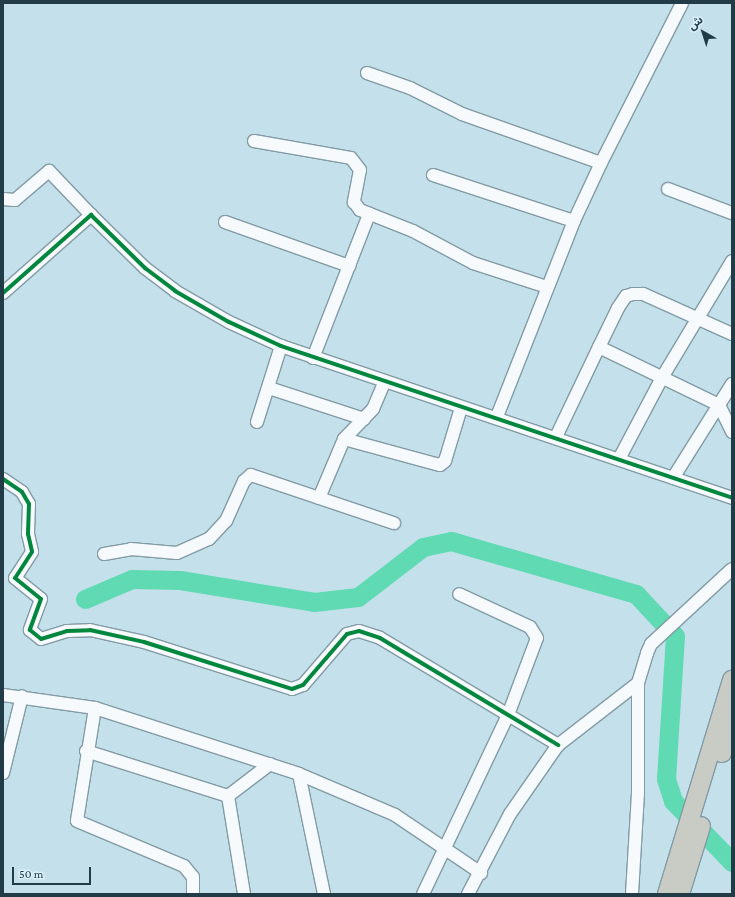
<!DOCTYPE html>
<meta charset="utf-8">
<style>
body{margin:0}
#map{position:relative;width:735px;height:897px;overflow:hidden;background:#c4e0eb;font-family:"Crimson Pro","Noto Sans Arabic",serif}
div>[style]{position:absolute}
.river>*{height:19px;margin:-9.5px;padding:0 9.5px;transform-origin:9.5px;border-radius:9.5px;background:#5fdab2}
.roads{filter:drop-shadow(1px 0 #829ba5) drop-shadow(-1px 0 #829ba5) drop-shadow(0 1px #829ba5) drop-shadow(0 -1px #829ba5)}
.minor>*{height:12px;margin:-6px;padding:0 6px;transform-origin:6px;border-radius:6px;background:#f6fafc}
.highway>*{height:18px;margin:-9px;padding:0 9px;transform-origin:9px;border-radius:9px;background:#c9ccc4}
.cycleway>*{height:4px;margin:-2px;padding:0 2px;transform-origin:2px;border-radius:2px;background:#00873e}
span{translate:-50% -50%;white-space:nowrap;text-align:center;line-height:1.15;-webkit-text-stroke:3px #d8f1fa;paint-order:stroke}
.frame{position:absolute;inset:0;border:4px solid #213c46;pointer-events:none}
.north{position:absolute;left:683px;top:12px;width:40px;height:40px;-webkit-text-stroke:3px #d8f1fa;paint-order:stroke;rotate:321deg;font-size:11px;font-weight:700;line-height:16px;text-align:center;color:#213c46}
.north::after{content:'';display:block;margin:auto;width:14px;height:18px;background:#213c46;clip-path:polygon(50% 0,100% 100%,50% 72%,0 100%)}
.scale{position:absolute;left:12px;top:867px;width:79px;height:18px;box-sizing:border-box;border:2px solid #213c46;border-top:0;padding-left:5px;font-size:12px;line-height:14px;white-space:nowrap;color:#213c46;-webkit-text-stroke:3px #d8f1fa;paint-order:stroke}
</style>
<div id="map">
<div class="river">
<div style="left:85px;top:599px;width:51px;rotate:-23.1deg"></div>
<div style="left:132px;top:579px;width:48px;rotate:1.2deg"></div>
<div style="left:180px;top:580px;width:136px;rotate:9.3deg"></div>
<div style="left:314px;top:602px;width:44px;rotate:-6.5deg"></div>
<div style="left:358px;top:597px;width:82px;rotate:-37.6deg"></div>
<div style="left:423px;top:547px;width:29px;rotate:-12deg"></div>
<div style="left:451px;top:541px;width:192px;rotate:16deg"></div>
<div style="left:636px;top:594px;width:57px;rotate:47.1deg"></div>
<div style="left:675px;top:636px;width:143px;rotate:93.6deg"></div>
<div style="left:666px;top:779px;width:23px;rotate:72deg"></div>
<div style="left:673px;top:801px;width:85px;rotate:46deg"></div>
</div>
<div class="roads">
<div class="minor">
<div style="left:367px;top:73px;width:46px;rotate:19.2deg"></div>
<div style="left:410px;top:88px;width:58px;rotate:26.6deg"></div>
<div style="left:462px;top:114px;width:147px;rotate:19.4deg"></div>
<div style="left:601px;top:163px;width:64px;rotate:115deg"></div>
<div style="left:254px;top:141px;width:98px;rotate:9.9deg"></div>
<div style="left:351px;top:158px;width:15px;rotate:53deg"></div>
<div style="left:360px;top:170px;width:33px;rotate:101deg"></div>
<div style="left:354px;top:202px;width:10px;rotate:53deg"></div>
<div style="left:360px;top:210px;width:57px;rotate:21.6deg"></div>
<div style="left:413px;top:231px;width:68px;rotate:28.1deg"></div>
<div style="left:473px;top:263px;width:78px;rotate:18deg"></div>
<div style="left:601px;top:163px;width:179px;rotate:-63.1deg"></div>
<div style="left:433px;top:175px;width:148px;rotate:18.1deg"></div>
<div style="left:574px;top:221px;width:210px;rotate:111.5deg"></div>
<div style="left:668px;top:189px;width:68px;rotate:20.6deg"></div>
<div style="left:3px;top:199px;width:12px;rotate:5deg"></div>
<div style="left:15px;top:200px;width:45px;rotate:-40.5deg"></div>
<div style="left:49px;top:171px;width:61px;rotate:46.3deg"></div>
<div style="left:225px;top:222px;width:132px;rotate:19.5deg"></div>
<div style="left:3px;top:293px;width:118px;rotate:-41.6deg"></div>
<div style="left:91px;top:215px;width:76px;rotate:44.5deg"></div>
<div style="left:145px;top:268px;width:38px;rotate:37deg"></div>
<div style="left:175px;top:291px;width:62px;rotate:29.9deg"></div>
<div style="left:229px;top:322px;width:57px;rotate:24.8deg"></div>
<div style="left:281px;top:346px;width:476px;rotate:18.6deg"></div>
<div style="left:732px;top:334px;width:98px;rotate:-155.8deg"></div>
<div style="left:643px;top:294px;width:10px;rotate:180deg"></div>
<div style="left:633px;top:294px;width:7px;rotate:164deg"></div>
<div style="left:626px;top:296px;width:14px;rotate:124deg"></div>
<div style="left:618px;top:308px;width:43px;rotate:116deg"></div>
<div style="left:599px;top:347px;width:133px;rotate:25.8deg"></div>
<div style="left:719px;top:405px;width:30px;rotate:64deg"></div>
<div style="left:313px;top:358px;width:155px;rotate:-68.7deg"></div>
<div style="left:269px;top:388px;width:100px;rotate:18.1deg"></div>
<div style="left:257px;top:422px;width:80px;rotate:-72.5deg"></div>
<div style="left:556px;top:437px;width:100px;rotate:-64.5deg"></div>
<div style="left:344px;top:439px;width:99px;rotate:15.2deg"></div>
<div style="left:440px;top:465px;width:6px;rotate:-39deg"></div>
<div style="left:445px;top:461px;width:55px;rotate:-73.2deg"></div>
<div style="left:619px;top:459px;width:94px;rotate:-62.1deg"></div>
<div style="left:663px;top:376px;width:134px;rotate:-59deg"></div>
<div style="left:673px;top:478px;width:111px;rotate:-57.9deg"></div>
<div style="left:3px;top:479px;width:23px;rotate:34deg"></div>
<div style="left:22px;top:492px;width:14px;rotate:60deg"></div>
<div style="left:29px;top:504px;width:30px;rotate:92deg"></div>
<div style="left:28px;top:534px;width:18px;rotate:77deg"></div>
<div style="left:32px;top:552px;width:31px;rotate:123deg"></div>
<div style="left:15px;top:578px;width:33px;rotate:39deg"></div>
<div style="left:41px;top:599px;width:33px;rotate:110deg"></div>
<div style="left:30px;top:630px;width:14px;rotate:39deg"></div>
<div style="left:41px;top:639px;width:27px;rotate:-17deg"></div>
<div style="left:67px;top:631px;width:23px;rotate:-2deg"></div>
<div style="left:90px;top:630px;width:55px;rotate:12.5deg"></div>
<div style="left:144px;top:642px;width:155px;rotate:17.6deg"></div>
<div style="left:292px;top:689px;width:12px;rotate:-20deg"></div>
<div style="left:303px;top:685px;width:67px;rotate:-49.2deg"></div>
<div style="left:347px;top:634px;width:12px;rotate:-14deg"></div>
<div style="left:359px;top:631px;width:22px;rotate:18deg"></div>
<div style="left:380px;top:638px;width:208px;rotate:31deg"></div>
<div style="left:319px;top:498px;width:64px;rotate:-67deg"></div>
<div style="left:344px;top:439px;width:42px;rotate:-46deg"></div>
<div style="left:373px;top:409px;width:28px;rotate:-67deg"></div>
<div style="left:104px;top:554px;width:27px;rotate:-10deg"></div>
<div style="left:131px;top:549px;width:46px;rotate:5deg"></div>
<div style="left:177px;top:553px;width:35px;rotate:-24deg"></div>
<div style="left:209px;top:539px;width:25px;rotate:-47deg"></div>
<div style="left:226px;top:521px;width:44px;rotate:-65.8deg"></div>
<div style="left:244px;top:481px;width:9px;rotate:-41deg"></div>
<div style="left:251px;top:475px;width:151px;rotate:18.6deg"></div>
<div style="left:3px;top:695px;width:93px;rotate:8deg"></div>
<div style="left:95px;top:708px;width:214px;rotate:17.9deg"></div>
<div style="left:299px;top:774px;width:104px;rotate:23.1deg"></div>
<div style="left:395px;top:815px;width:104px;rotate:34deg"></div>
<div style="left:95px;top:708px;width:114px;rotate:99.1deg"></div>
<div style="left:77px;top:821px;width:116px;rotate:22.8deg"></div>
<div style="left:184px;top:866px;width:14px;rotate:51deg"></div>
<div style="left:193px;top:877px;width:17px;rotate:90deg"></div>
<div style="left:86px;top:751px;width:149px;rotate:17.6deg"></div>
<div style="left:3px;top:773px;width:79px;rotate:-76.1deg"></div>
<div style="left:299px;top:774px;width:123px;rotate:78.2deg"></div>
<div style="left:228px;top:796px;width:99px;rotate:80.7deg"></div>
<div style="left:228px;top:796px;width:53px;rotate:-37.3deg"></div>
<div style="left:423px;top:894px;width:198px;rotate:-64.6deg"></div>
<div style="left:508px;top:715px;width:82px;rotate:-69.4deg"></div>
<div style="left:537px;top:638px;width:13px;rotate:-122deg"></div>
<div style="left:530px;top:627px;width:78px;rotate:-155.1deg"></div>
<div style="left:468px;top:894px;width:90px;rotate:-62.3deg"></div>
<div style="left:510px;top:814px;width:84px;rotate:-55.2deg"></div>
<div style="left:558px;top:745px;width:101px;rotate:-37.8deg"></div>
<div style="left:632px;top:894px;width:100px;rotate:-86.6deg"></div>
<div style="left:638px;top:794px;width:111px;rotate:-90deg"></div>
<div style="left:638px;top:683px;width:31px;rotate:-73deg"></div>
<div style="left:647px;top:653px;width:10px;rotate:-66deg"></div>
<div style="left:651px;top:644px;width:110px;rotate:-42.8deg"></div>
</div>
<div class="highway">
<div style="left:722px;top:753px;width:35px;rotate:-74deg"></div>
<div style="left:667px;top:894px;width:224px;rotate:-73.1deg"></div>
<div style="left:680px;top:894px;width:71px;rotate:-72.8deg"></div>
</div>
</div>
<div class="cycleway">
<div style="left:3px;top:293px;width:118px;rotate:-41.6deg"></div>
<div style="left:91px;top:215px;width:76px;rotate:44.5deg"></div>
<div style="left:145px;top:268px;width:38px;rotate:37deg"></div>
<div style="left:175px;top:291px;width:62px;rotate:29.9deg"></div>
<div style="left:229px;top:322px;width:57px;rotate:24.8deg"></div>
<div style="left:281px;top:346px;width:476px;rotate:18.6deg"></div>
<div style="left:3px;top:479px;width:23px;rotate:34deg"></div>
<div style="left:22px;top:492px;width:14px;rotate:60deg"></div>
<div style="left:29px;top:504px;width:30px;rotate:92deg"></div>
<div style="left:28px;top:534px;width:18px;rotate:77deg"></div>
<div style="left:32px;top:552px;width:31px;rotate:123deg"></div>
<div style="left:15px;top:578px;width:33px;rotate:39deg"></div>
<div style="left:41px;top:599px;width:33px;rotate:110deg"></div>
<div style="left:30px;top:630px;width:14px;rotate:39deg"></div>
<div style="left:41px;top:639px;width:27px;rotate:-17deg"></div>
<div style="left:67px;top:631px;width:23px;rotate:-2deg"></div>
<div style="left:90px;top:630px;width:55px;rotate:12.5deg"></div>
<div style="left:144px;top:642px;width:155px;rotate:17.6deg"></div>
<div style="left:292px;top:689px;width:12px;rotate:-20deg"></div>
<div style="left:303px;top:685px;width:67px;rotate:-49.2deg"></div>
<div style="left:347px;top:634px;width:12px;rotate:-14deg"></div>
<div style="left:359px;top:631px;width:22px;rotate:18deg"></div>
<div style="left:380px;top:638px;width:208px;rotate:31deg"></div>
</div>
<div class="frame"></div>
<div class="north">ش</div>
<div class="scale">50 m</div>
</div>
